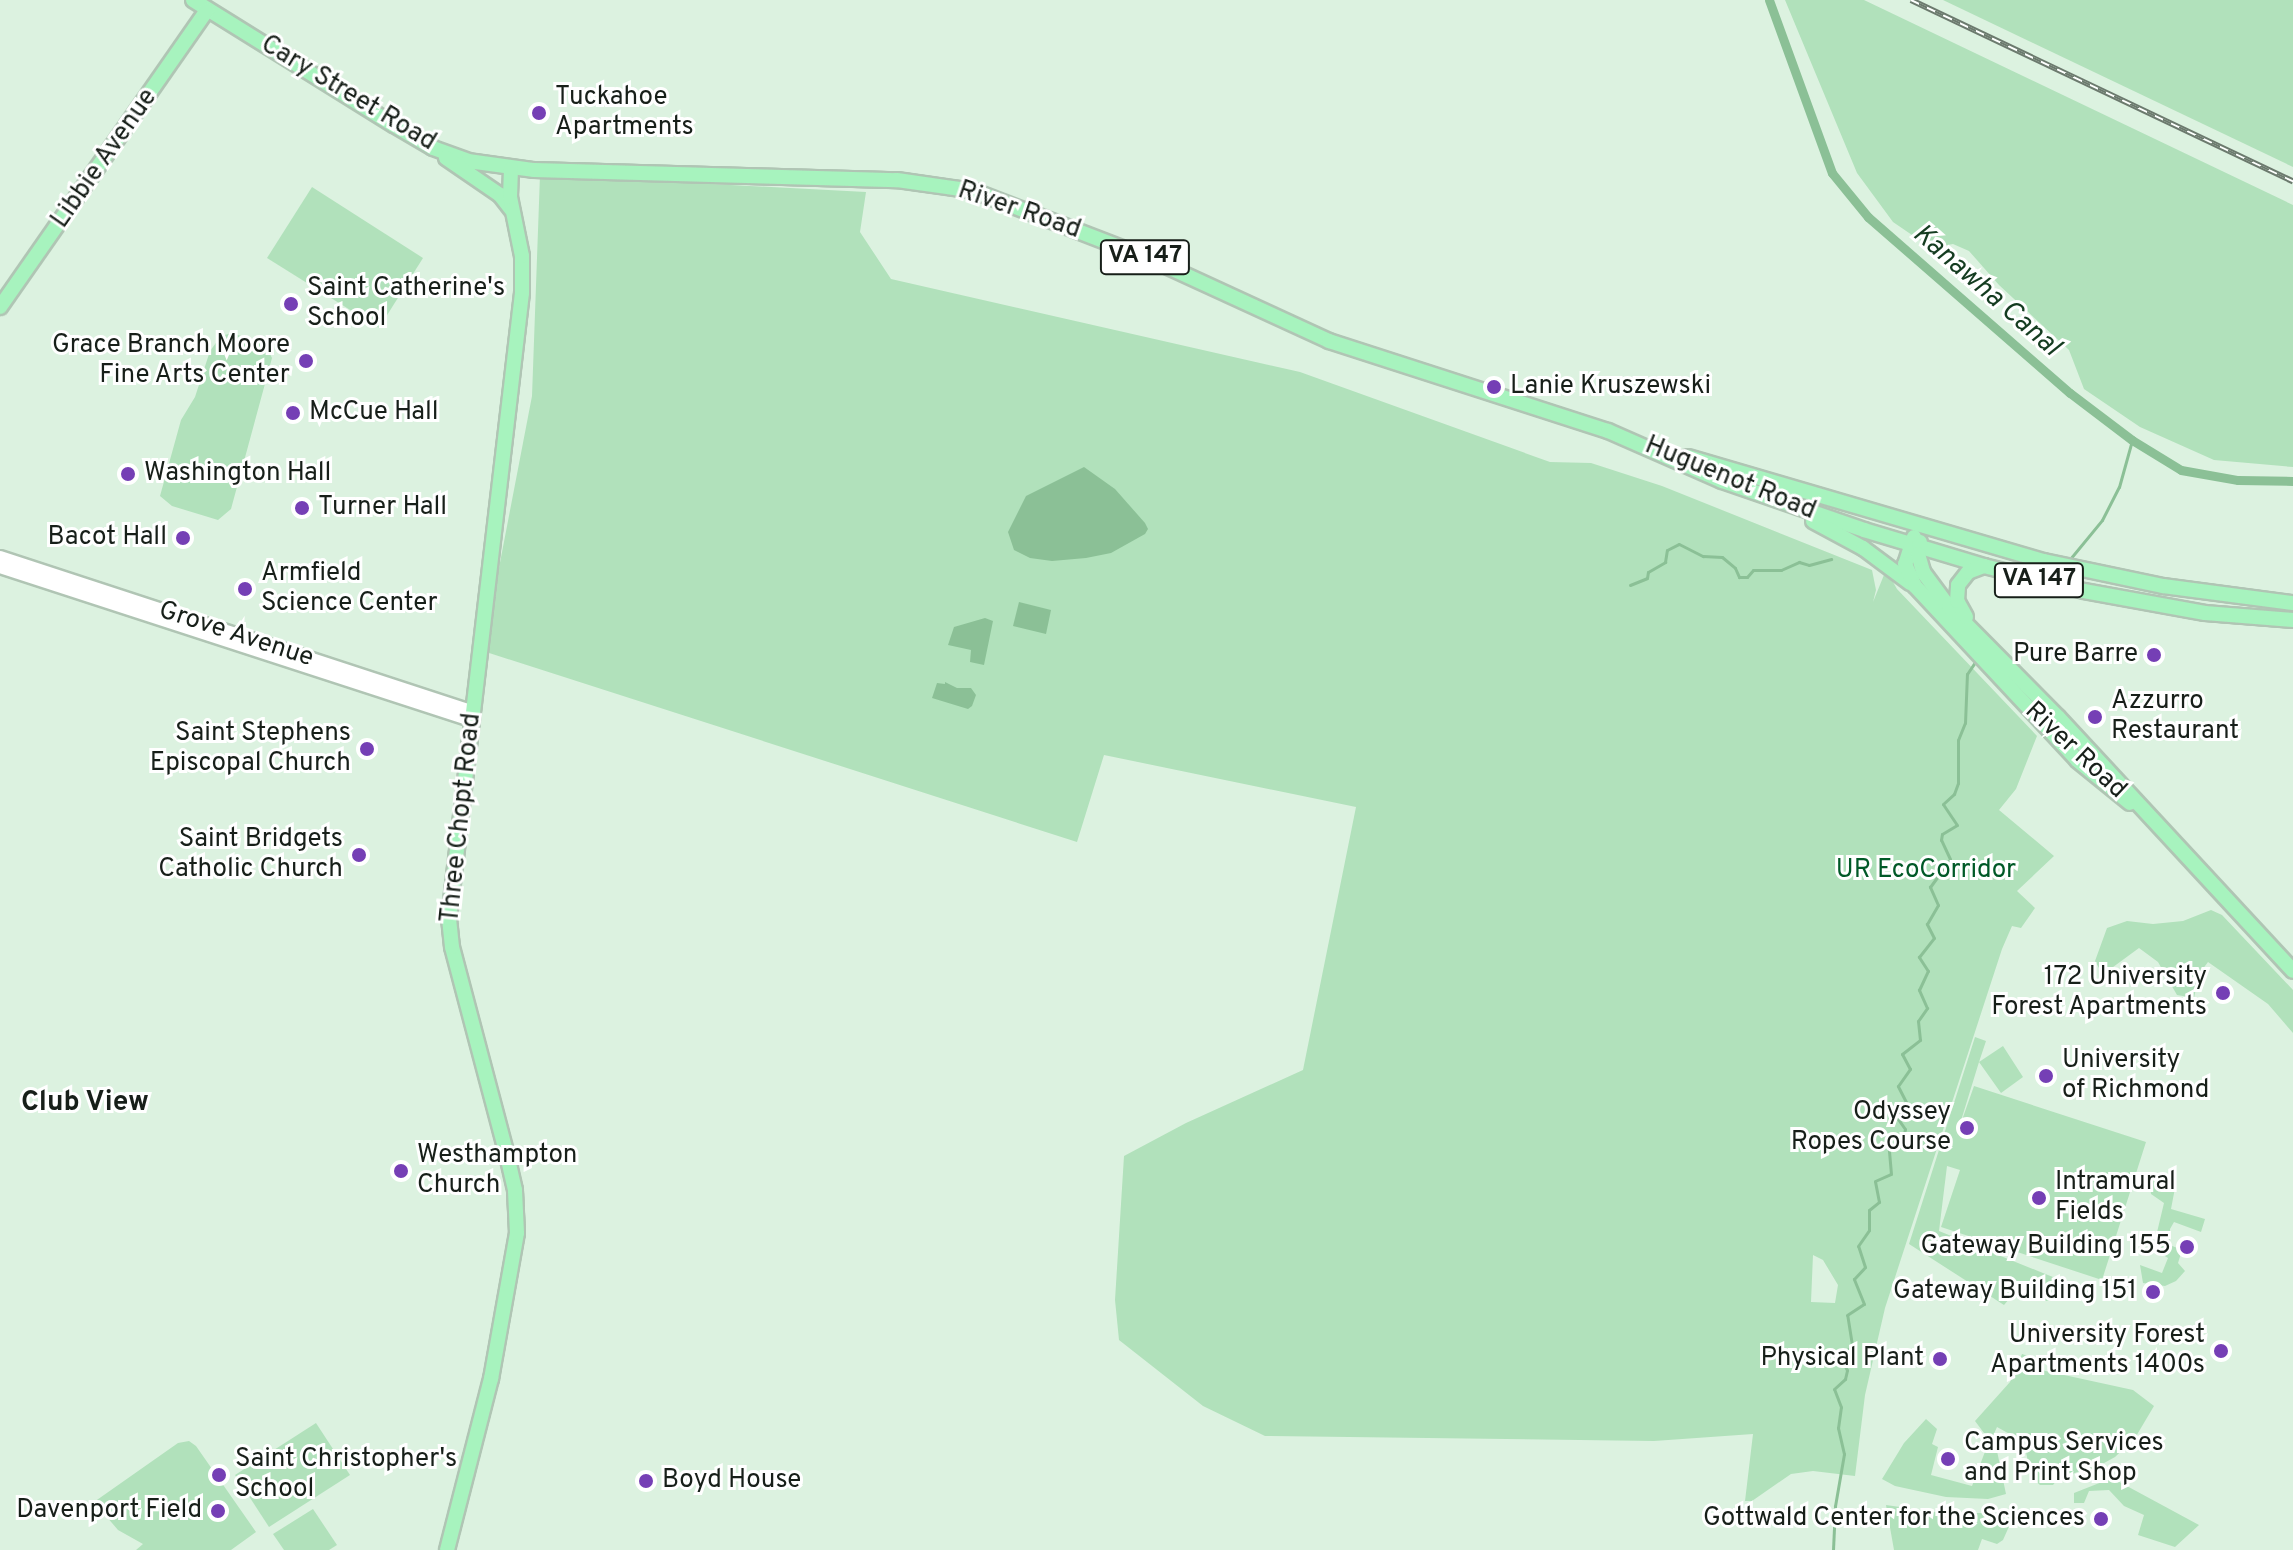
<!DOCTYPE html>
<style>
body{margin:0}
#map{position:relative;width:2293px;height:1550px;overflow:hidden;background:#dcf2e0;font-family:Overpass,sans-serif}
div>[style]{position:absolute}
.green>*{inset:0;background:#b1e1bb}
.water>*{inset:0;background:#8bc096}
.stream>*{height:3px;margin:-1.5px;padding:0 1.5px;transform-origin:1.5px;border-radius:1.5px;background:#8bc096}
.canal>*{height:9px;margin:-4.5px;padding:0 4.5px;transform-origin:4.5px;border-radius:4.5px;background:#8bc096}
.roads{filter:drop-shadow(2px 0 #b0c5b4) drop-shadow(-2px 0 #b0c5b4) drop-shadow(0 2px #b0c5b4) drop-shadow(0 -2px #b0c5b4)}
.minor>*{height:12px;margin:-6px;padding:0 6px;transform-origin:6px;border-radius:6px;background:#fff}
.major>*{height:14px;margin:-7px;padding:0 7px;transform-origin:7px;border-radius:7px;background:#a7f3be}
.rail>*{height:6px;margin-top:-3px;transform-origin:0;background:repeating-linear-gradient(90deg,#fff 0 9px,#6c7a6e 0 18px);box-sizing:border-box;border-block:2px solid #6c7a6e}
.dots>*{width:22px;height:22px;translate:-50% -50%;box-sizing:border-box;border:4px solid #fff;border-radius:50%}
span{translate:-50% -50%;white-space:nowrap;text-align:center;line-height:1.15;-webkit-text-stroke:6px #fff;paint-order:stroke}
.shield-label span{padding:2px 6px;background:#fff;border:2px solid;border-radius:6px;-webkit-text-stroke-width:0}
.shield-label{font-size:24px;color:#171f19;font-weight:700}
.street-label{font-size:26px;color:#171f19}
.poi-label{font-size:26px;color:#171f19}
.left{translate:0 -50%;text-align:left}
.right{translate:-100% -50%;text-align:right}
.park-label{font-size:26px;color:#005927}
.water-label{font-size:28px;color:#143c20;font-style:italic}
.neighbourhood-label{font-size:28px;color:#171f19;font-weight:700}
</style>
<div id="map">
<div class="green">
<div style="clip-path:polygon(1785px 0,1864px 0,2293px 205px,2293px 467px,2214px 460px,2140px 427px,2084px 389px,2069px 350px,1999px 285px,1969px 251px,1953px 244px,1931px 248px,1893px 222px,1857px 173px)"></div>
<div style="clip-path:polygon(1943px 0,2293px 0,2293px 167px)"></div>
<div style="clip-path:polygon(evenodd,540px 175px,866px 192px,860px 232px,891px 279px,1300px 372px,1550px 462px,1591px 463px,1662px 486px,1872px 570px,1876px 590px,1873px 602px,1886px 570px,1897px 589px,2037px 736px,2016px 789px,1999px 810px,2054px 856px,2017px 891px,2035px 908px,2021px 928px,2012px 926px,2002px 949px,1885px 1308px,1865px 1395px,1855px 1476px,1813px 1471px,1791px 1474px,1752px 1501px,1745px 1501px,1753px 1434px,1654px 1441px,1265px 1436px,1203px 1406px,1119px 1340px,1115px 1300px,1124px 1156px,1186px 1123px,1303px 1070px,1356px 807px,1104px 755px,1077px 842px,483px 651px,532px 396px,540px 175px,1813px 1255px,1823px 1260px,1838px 1285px,1835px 1303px,1811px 1302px,1813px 1255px)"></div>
<div style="clip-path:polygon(312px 187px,423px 258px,379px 328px,267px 258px)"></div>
<div style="clip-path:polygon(232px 333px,265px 344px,272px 358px,231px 509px,218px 520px,172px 506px,160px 496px,181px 420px,195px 397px,210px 351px,221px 336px)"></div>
<div style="clip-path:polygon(2211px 910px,2222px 915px,2293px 990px,2293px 1033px,2268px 1004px,2208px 962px,2199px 974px,2194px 998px,2177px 995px,2158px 962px,2139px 948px,2109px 970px,2099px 968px,2095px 961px,2107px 928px,2127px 921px,2153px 924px,2183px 921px)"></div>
<div style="clip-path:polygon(1975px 1037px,1986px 1041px,1979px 1062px,2003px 1046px,2023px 1077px,2001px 1093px,1979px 1062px,1956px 1137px,1974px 1086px,2146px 1142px,2102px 1280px,1941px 1227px,1960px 1170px,1947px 1166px,1939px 1231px,2090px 1292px,2046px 1301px,2021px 1285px,2004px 1305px,1909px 1244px)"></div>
<div style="clip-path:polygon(2149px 1176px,2158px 1176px,2175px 1188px,2171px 1209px,2205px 1219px,2201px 1232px,2174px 1222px,2170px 1229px,2170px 1245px,2182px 1250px,2178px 1263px,2185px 1271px,2176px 1281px,2165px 1286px,2143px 1283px,2140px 1265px,2162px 1273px,2168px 1258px,2153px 1249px,2164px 1203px,2151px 1194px)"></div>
<div style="clip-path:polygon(2022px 1354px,2031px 1357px,2032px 1368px,2133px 1390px,2154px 1406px,2135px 1438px,2115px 1457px,2086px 1473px,2080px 1471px,2057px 1480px,2053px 1485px,2040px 1485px,2031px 1477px,2024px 1442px,1997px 1427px,1993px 1436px,1984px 1433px,1975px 1421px,2010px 1382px)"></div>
<div style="clip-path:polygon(1926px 1419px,1937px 1429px,1932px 1444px,1938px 1447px,1931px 1475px,1972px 1486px,1986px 1449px,1997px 1451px,2006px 1494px,1988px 1499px,1946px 1497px,1895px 1486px,1882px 1479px,1904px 1443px)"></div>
<div style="clip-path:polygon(316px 1423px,350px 1475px,269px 1527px,235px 1475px)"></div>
<div style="clip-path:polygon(189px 1441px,196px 1446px,256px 1532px,231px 1550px,136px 1550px,143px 1544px,118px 1530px,94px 1502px,178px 1443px)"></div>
<div style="clip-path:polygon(2112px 1478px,2199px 1525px,2175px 1547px,2138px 1535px,2144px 1515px,2124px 1506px,2109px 1490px,2089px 1491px,2084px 1503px,2074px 1503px,2074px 1493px)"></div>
<div style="clip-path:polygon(1886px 1505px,1942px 1513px,2015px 1513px,2003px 1540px,1997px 1544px,1982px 1539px,1978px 1550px,1894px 1550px)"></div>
<div style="clip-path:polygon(313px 1509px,337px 1545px,329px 1550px,284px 1550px,273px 1534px)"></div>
</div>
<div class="water">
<div style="clip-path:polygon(1084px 467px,1115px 489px,1145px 523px,1148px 529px,1145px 534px,1111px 553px,1086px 558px,1052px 561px,1030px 558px,1014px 550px,1008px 532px,1026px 496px)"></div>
<div style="clip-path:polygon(1019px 602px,1051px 610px,1046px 634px,1013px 626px)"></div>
<div style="clip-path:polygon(985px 618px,993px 621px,984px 665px,970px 662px,971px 650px,948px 645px,954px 627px)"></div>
<div style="clip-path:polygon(945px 682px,957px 688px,971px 688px,976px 695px,972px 706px,968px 709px,932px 698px,937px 683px,945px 684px)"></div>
</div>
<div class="stream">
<div style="left:2070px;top:559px;width:50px;rotate:-50.6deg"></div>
<div style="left:2102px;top:520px;width:37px;rotate:-63deg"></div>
<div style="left:2119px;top:487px;width:49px;rotate:-74.5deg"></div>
<div style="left:1630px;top:585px;width:18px;rotate:-22deg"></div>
<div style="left:1647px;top:578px;width:6px;rotate:-81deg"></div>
<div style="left:1648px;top:572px;width:20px;rotate:-30deg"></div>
<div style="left:1665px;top:562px;width:12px;rotate:-81deg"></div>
<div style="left:1667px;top:550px;width:13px;rotate:-27deg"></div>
<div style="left:1679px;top:544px;width:27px;rotate:27deg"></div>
<div style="left:1703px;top:556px;width:19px;rotate:3deg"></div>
<div style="left:1722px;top:557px;width:17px;rotate:40deg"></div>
<div style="left:1735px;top:568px;width:10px;rotate:66deg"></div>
<div style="left:1739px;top:577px;width:8px"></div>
<div style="left:1747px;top:577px;width:9px;rotate:-49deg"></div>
<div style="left:1753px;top:570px;width:28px"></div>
<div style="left:1781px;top:570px;width:20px;rotate:-24deg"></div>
<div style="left:1799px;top:562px;width:10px;rotate:17deg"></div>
<div style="left:1809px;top:565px;width:23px;rotate:-15deg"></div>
<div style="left:1833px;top:1550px;width:44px;rotate:-87.4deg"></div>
<div style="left:1835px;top:1506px;width:53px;rotate:-80.2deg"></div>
<div style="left:1844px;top:1454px;width:27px;rotate:-103deg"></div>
<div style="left:1838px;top:1428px;width:21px;rotate:-82deg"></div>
<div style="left:1841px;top:1407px;width:19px;rotate:-111deg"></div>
<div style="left:1834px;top:1389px;width:15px;rotate:-42deg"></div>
<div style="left:1845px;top:1379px;width:9px;rotate:-77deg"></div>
<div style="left:1847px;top:1370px;width:13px;rotate:-119deg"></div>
<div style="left:1841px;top:1359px;width:18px;rotate:-52deg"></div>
<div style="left:1852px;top:1345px;width:30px;rotate:-99deg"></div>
<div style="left:1847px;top:1315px;width:20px;rotate:-33deg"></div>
<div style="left:1864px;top:1304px;width:27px;rotate:-112deg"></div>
<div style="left:1854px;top:1279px;width:16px;rotate:-47deg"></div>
<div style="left:1865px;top:1267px;width:22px;rotate:-108deg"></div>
<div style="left:1858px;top:1246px;width:19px;rotate:-55deg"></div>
<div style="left:1869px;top:1230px;width:20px;rotate:-90deg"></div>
<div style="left:1869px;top:1210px;width:13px;rotate:-39deg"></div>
<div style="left:1879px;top:1202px;width:21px;rotate:-101deg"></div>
<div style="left:1875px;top:1181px;width:17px;rotate:-24deg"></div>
<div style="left:1891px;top:1174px;width:25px;rotate:-95deg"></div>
<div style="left:1889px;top:1149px;width:17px;rotate:-36deg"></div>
<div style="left:1903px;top:1139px;width:10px;rotate:-79deg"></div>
<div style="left:1905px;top:1129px;width:16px;rotate:-125deg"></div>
<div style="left:1896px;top:1116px;width:17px;rotate:-54deg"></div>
<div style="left:1906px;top:1102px;width:18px;rotate:-117deg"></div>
<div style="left:1898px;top:1086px;width:21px;rotate:-55deg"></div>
<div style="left:1910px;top:1069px;width:17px;rotate:-118deg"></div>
<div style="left:1902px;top:1054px;width:23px;rotate:-38deg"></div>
<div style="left:1920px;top:1040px;width:19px;rotate:-96deg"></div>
<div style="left:1918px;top:1021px;width:16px;rotate:-55deg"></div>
<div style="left:1927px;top:1008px;width:20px;rotate:-114deg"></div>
<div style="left:1919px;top:990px;width:21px;rotate:-65deg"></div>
<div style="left:1928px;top:971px;width:17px;rotate:-123deg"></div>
<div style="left:1919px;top:957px;width:24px;rotate:-52deg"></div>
<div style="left:1934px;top:938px;width:16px;rotate:-117deg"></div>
<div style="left:1927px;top:924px;width:22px;rotate:-60deg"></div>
<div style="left:1938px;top:905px;width:20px;rotate:-114deg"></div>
<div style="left:1930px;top:887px;width:34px;rotate:-54deg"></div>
<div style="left:1950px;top:859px;width:21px;rotate:-115deg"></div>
<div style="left:1941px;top:840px;width:6px;rotate:-81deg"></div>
<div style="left:1942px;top:834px;width:17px;rotate:-31deg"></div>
<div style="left:1957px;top:825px;width:25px;rotate:-124deg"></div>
<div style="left:1943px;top:804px;width:15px;rotate:-42deg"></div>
<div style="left:1954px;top:794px;width:12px;rotate:-70deg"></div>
<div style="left:1958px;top:783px;width:43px;rotate:-90deg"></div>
<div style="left:1958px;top:740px;width:18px;rotate:-68deg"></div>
<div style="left:1965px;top:723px;width:49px;rotate:-87.7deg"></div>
<div style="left:1967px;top:674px;width:14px;rotate:-56deg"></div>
</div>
<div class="canal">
<div style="left:1769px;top:0;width:184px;rotate:70deg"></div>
<div style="left:1832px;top:173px;width:57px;rotate:50.7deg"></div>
<div style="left:1868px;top:217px;width:268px;rotate:41.1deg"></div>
<div style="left:2070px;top:393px;width:78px;rotate:37.2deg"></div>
<div style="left:2132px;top:440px;width:57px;rotate:31.5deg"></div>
<div style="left:2181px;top:470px;width:58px;rotate:10deg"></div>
<div style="left:2238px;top:480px;width:55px;rotate:1deg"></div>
</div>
<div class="roads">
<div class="minor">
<div style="left:0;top:557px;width:496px;rotate:18.1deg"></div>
<div style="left:0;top:567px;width:495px;rotate:18deg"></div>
</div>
<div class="major">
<div style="left:193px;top:0;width:237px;rotate:31.9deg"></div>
<div style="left:394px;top:125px;width:45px;rotate:30.5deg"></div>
<div style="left:433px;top:148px;width:37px;rotate:20deg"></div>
<div style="left:468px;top:161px;width:67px;rotate:7.8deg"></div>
<div style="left:534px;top:170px;width:363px;rotate:1.6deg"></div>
<div style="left:897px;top:180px;width:78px;rotate:8.1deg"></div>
<div style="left:974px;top:191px;width:192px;rotate:21.1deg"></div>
<div style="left:1153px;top:260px;width:194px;rotate:24.7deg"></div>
<div style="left:1329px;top:341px;width:293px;rotate:17.9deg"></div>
<div style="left:1608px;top:431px;width:124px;rotate:23.7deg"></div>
<div style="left:1722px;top:481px;width:150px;rotate:19deg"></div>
<div style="left:1864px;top:530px;width:125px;rotate:16.7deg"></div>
<div style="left:1984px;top:566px;width:103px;rotate:14deg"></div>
<div style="left:2084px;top:591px;width:123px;rotate:10.3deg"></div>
<div style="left:2205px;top:613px;width:88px;rotate:4.5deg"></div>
<div style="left:446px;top:158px;width:65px;rotate:34.4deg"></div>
<div style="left:500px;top:195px;width:18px;rotate:52deg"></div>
<div style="left:0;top:307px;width:362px;rotate:-55.1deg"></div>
<div style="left:1688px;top:457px;width:371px;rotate:16.3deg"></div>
<div style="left:2044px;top:561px;width:122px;rotate:11.9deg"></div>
<div style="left:2163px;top:586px;width:131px;rotate:7.5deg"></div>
<div style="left:1813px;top:521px;width:57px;rotate:28.4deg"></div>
<div style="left:1863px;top:548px;width:59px;rotate:36.7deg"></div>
<div style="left:1914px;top:537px;width:28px;rotate:108deg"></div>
<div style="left:1905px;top:564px;width:24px;rotate:66deg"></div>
<div style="left:1915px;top:586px;width:238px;rotate:47deg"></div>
<div style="left:2077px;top:760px;width:68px;rotate:39.1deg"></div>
<div style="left:1920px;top:542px;width:12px;rotate:99deg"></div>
<div style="left:1918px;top:554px;width:19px;rotate:74deg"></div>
<div style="left:1923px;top:572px;width:44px;rotate:53.4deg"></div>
<div style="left:1949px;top:607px;width:155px;rotate:45.3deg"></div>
<div style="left:2058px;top:717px;width:346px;rotate:47.2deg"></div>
<div style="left:1966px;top:617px;width:18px;rotate:-119deg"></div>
<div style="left:1957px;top:601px;width:16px;rotate:-86deg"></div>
<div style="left:1958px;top:585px;width:16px;rotate:-52deg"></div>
<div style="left:1968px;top:572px;width:17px;rotate:-21deg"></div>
<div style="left:447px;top:1550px;width:177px;rotate:-75.6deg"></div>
<div style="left:491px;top:1379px;width:148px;rotate:-79.9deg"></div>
<div style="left:517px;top:1233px;width:43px;rotate:-92.7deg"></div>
<div style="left:515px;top:1190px;width:32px;rotate:-103deg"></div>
<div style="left:508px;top:1159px;width:219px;rotate:-104.8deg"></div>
<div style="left:452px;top:947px;width:29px;rotate:-96deg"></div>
<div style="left:449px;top:918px;width:629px;rotate:-83.34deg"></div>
<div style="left:522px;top:293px;width:37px;rotate:-90deg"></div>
<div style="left:522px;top:256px;width:60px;rotate:-101.5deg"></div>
<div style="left:510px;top:197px;width:28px;rotate:-88deg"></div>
</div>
</div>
<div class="rail">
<div style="left:1911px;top:0;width:423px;rotate:25.4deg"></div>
</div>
<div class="dots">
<div style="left:539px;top:113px;background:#753fb5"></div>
<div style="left:291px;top:304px;background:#753fb5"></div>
<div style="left:306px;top:361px;background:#753fb5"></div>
<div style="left:1494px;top:387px;background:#753fb5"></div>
<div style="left:293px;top:413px;background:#753fb5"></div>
<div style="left:128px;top:474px;background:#753fb5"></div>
<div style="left:302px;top:508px;background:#753fb5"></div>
<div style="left:183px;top:538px;background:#753fb5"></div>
<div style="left:245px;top:589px;background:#753fb5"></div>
<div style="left:2154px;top:655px;background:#753fb5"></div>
<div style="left:2095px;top:717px;background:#753fb5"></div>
<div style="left:367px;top:749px;background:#753fb5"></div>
<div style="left:359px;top:855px;background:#753fb5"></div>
<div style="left:2223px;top:993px;background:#753fb5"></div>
<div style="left:2046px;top:1076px;background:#753fb5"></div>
<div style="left:1967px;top:1128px;background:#753fb5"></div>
<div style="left:401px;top:1171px;background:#753fb5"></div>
<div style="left:2039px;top:1198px;background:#753fb5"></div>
<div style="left:2187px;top:1247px;background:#753fb5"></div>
<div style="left:2153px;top:1292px;background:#753fb5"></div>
<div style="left:2221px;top:1351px;background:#753fb5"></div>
<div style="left:1940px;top:1359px;background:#753fb5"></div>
<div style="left:1948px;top:1459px;background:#753fb5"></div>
<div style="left:219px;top:1475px;background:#753fb5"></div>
<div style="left:646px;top:1481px;background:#753fb5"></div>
<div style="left:218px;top:1511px;background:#753fb5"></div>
<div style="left:2101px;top:1519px;background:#753fb5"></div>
</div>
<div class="shield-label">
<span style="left:1145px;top:257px">VA 147</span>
<span style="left:2039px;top:580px">VA 147</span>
</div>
<div class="street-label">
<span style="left:348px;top:94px;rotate:31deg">Cary Street Road</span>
<span style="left:105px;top:159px;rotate:-55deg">Libbie Avenue</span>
<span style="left:1019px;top:211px;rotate:19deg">River Road</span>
<span style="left:1730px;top:479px;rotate:22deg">Huguenot Road</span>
<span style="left:236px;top:635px;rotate:18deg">Grove Avenue</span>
<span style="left:2075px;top:751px;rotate:43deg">River Road</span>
<span style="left:462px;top:818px;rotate:-84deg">Three Chopt Road</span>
</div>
<div class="poi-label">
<span class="left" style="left:555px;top:113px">Tuckahoe<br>Apartments</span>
<span class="left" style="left:307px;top:304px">Saint Catherine's<br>School</span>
<span class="right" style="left:290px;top:361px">Grace Branch Moore<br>Fine Arts Center</span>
<span class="left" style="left:1510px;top:387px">Lanie Kruszewski</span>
<span class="left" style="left:309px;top:413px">McCue Hall</span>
<span class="left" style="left:144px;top:474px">Washington Hall</span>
<span class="left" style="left:318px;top:508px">Turner Hall</span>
<span class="right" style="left:167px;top:538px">Bacot Hall</span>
<span class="left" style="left:261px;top:589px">Armfield<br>Science Center</span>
<span class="right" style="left:2138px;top:655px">Pure Barre</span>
<span class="left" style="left:2111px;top:717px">Azzurro<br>Restaurant</span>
<span class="right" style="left:351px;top:749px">Saint Stephens<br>Episcopal Church</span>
<span class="right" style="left:343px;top:855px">Saint Bridgets<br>Catholic Church</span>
<span class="right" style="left:2207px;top:993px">172 University<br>Forest Apartments</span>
<span class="left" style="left:2062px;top:1076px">University<br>of Richmond</span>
<span class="right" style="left:1951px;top:1128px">Odyssey<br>Ropes Course</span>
<span class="left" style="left:417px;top:1171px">Westhampton<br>Church</span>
<span class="left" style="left:2055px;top:1198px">Intramural<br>Fields</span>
<span class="right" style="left:2171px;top:1247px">Gateway Building 155</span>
<span class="right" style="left:2137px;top:1292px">Gateway Building 151</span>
<span class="right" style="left:2205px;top:1351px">University Forest<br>Apartments 1400s</span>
<span class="right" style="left:1924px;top:1359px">Physical Plant</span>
<span class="left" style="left:1964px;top:1459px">Campus Services<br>and Print Shop</span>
<span class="left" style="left:235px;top:1475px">Saint Christopher's<br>School</span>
<span class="left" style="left:662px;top:1481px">Boyd House</span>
<span class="right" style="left:202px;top:1511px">Davenport Field</span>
<span class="right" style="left:2085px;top:1519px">Gottwald Center for the Sciences</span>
</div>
<div class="park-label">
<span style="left:1926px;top:871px">UR EcoCorridor</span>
</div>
<div class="water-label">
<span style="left:1986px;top:291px;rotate:41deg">Kanawha Canal</span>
</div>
<div class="neighbourhood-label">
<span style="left:85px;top:1103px">Club View</span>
</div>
</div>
